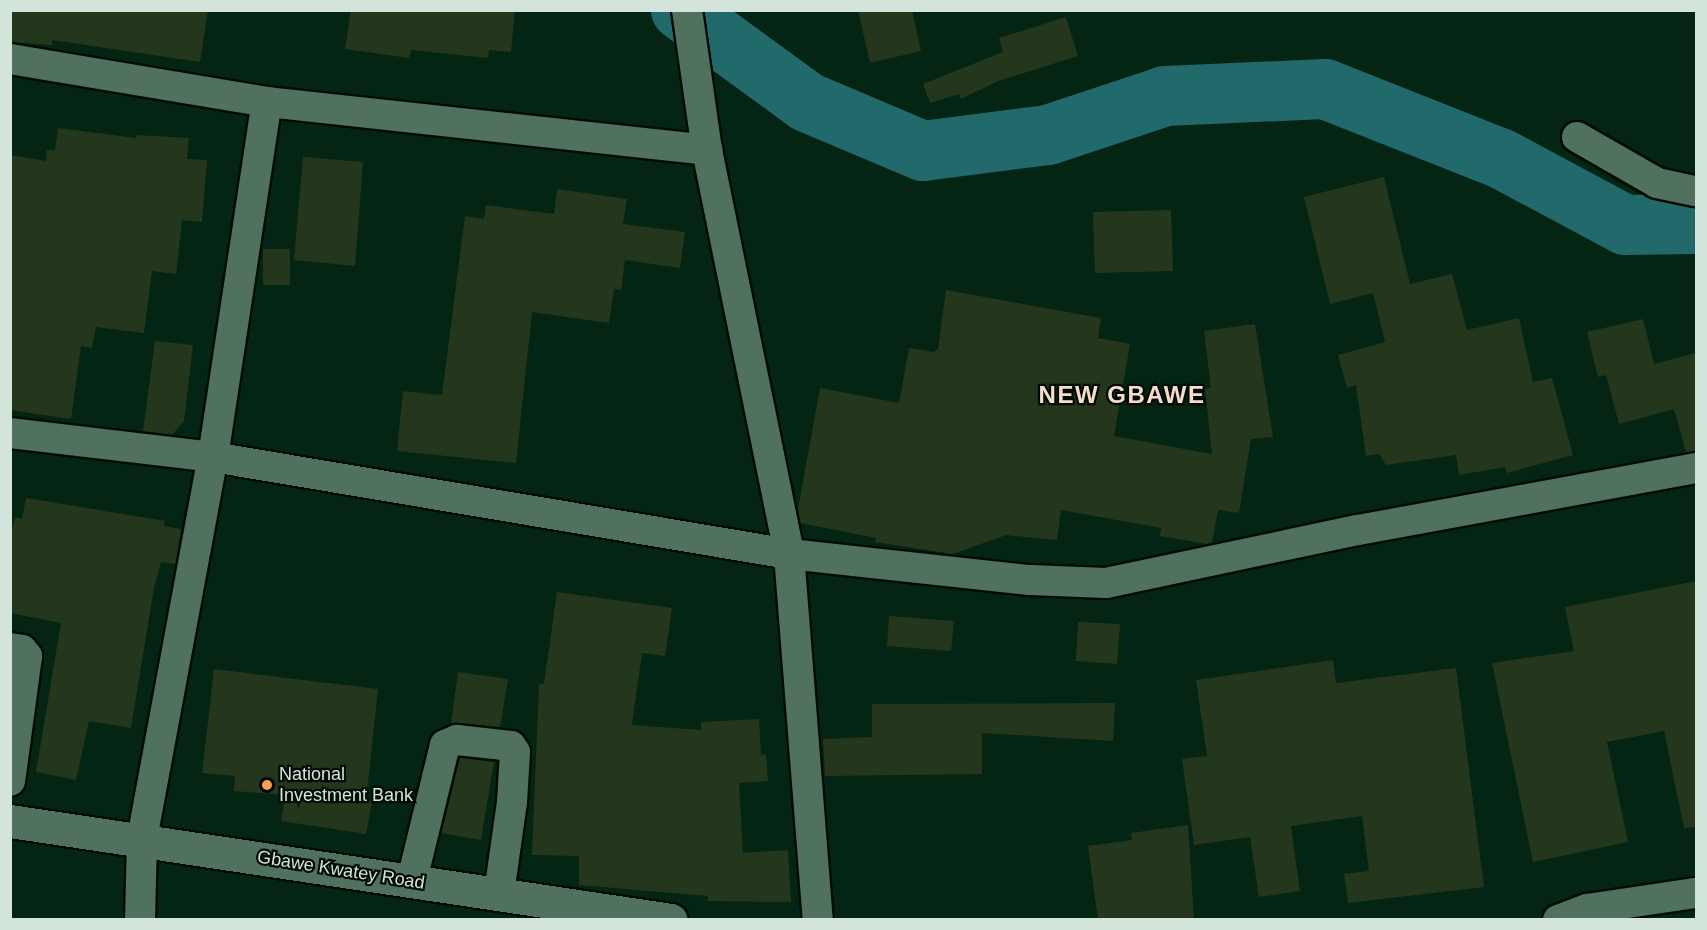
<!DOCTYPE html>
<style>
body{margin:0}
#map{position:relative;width:1707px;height:930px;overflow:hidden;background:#042414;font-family:Arial,sans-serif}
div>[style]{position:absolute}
.river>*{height:60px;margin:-30px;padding:0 30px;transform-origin:30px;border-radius:30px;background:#22696b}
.building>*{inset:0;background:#24371d}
.roads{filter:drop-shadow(2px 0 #000c03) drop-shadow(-2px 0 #000c03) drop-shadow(0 2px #000c03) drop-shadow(0 -2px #000c03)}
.minor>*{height:30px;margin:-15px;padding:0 15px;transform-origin:15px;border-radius:15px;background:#50715d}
.tertiary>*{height:33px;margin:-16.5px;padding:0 16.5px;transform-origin:16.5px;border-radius:16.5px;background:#50715d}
.dots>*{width:16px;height:16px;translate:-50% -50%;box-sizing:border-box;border:3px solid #010a05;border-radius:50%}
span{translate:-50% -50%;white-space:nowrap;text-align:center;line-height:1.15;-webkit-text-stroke:4.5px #010a05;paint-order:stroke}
.poi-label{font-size:18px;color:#d3e5da}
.left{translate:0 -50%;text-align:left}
.street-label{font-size:18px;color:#d3e5da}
.district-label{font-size:24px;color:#f7dcc8;font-weight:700;letter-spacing:1.5px}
.frame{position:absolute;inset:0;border:12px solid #d3e5da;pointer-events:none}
</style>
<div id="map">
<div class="river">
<div style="left:681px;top:10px;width:156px;rotate:36.1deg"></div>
<div style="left:807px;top:102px;width:126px;rotate:22.9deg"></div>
<div style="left:923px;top:151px;width:126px;rotate:-7.3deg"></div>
<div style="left:1048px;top:135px;width:123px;rotate:-18.4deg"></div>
<div style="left:1165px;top:96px;width:160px;rotate:-2.5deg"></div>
<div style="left:1325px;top:89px;width:190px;rotate:21.6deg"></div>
<div style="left:1502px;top:159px;width:140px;rotate:28.2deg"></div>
<div style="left:1625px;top:225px;width:71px;rotate:-0.8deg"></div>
</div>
<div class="building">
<div style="clip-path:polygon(10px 10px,208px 10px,200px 62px,52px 40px,52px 45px,10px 42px)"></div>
<div style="clip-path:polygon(351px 10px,515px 10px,511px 52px,489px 50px,488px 58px,411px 50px,409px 58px,345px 49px)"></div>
<div style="clip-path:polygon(858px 10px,912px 10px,921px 51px,870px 63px)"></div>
<div style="clip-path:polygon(1066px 17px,1078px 56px,998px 81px,961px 99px,959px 94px,930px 103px,923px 84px,1003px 52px,999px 38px)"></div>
<div style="clip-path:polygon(58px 128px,136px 138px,136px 135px,189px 138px,187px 159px,207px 160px,202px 222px,182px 220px,176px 274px,152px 271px,144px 333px,96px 327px,92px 348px,81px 346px,71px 419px,10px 410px,10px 155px,46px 161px,47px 150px,55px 150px)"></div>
<div style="clip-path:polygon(303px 157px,363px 162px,355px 266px,294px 260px)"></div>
<div style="clip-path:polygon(1384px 177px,1410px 284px,1452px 274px,1467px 330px,1519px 318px,1533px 382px,1552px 378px,1573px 455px,1507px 473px,1505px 467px,1459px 475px,1456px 455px,1386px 465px,1379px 454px,1366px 456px,1356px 385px,1347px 388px,1338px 355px,1385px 342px,1373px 293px,1330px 304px,1304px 197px)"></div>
<div style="clip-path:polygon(557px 189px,627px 199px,623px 224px,685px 232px,680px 268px,625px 260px,621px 290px,614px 289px,609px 323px,532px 312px,516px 463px,397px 451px,403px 391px,442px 395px,465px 216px,484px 219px,486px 205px,554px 214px)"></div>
<div style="clip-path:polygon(1171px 210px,1173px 271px,1095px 273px,1093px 212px)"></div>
<div style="clip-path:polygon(263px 249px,290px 249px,290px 285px,263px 285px)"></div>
<div style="clip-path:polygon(946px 290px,1101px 318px,1098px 338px,1130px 344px,1114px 436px,1212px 454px,1205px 389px,1211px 388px,1204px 331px,1255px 324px,1273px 437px,1251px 439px,1239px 513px,1218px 510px,1212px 543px,1207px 544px,1160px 536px,1161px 528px,1061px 510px,1057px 540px,1006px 535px,953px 554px,875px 542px,876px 538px,800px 523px,798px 509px,820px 388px,899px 403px,909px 348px,934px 352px,938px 349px)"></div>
<div style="clip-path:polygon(1643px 319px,1654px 364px,1696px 353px,1696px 451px,1686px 452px,1674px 409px,1619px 424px,1606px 375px,1598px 377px,1587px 332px)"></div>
<div style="clip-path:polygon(155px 341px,193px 345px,184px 421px,172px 435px,143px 431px)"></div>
<div style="clip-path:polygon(26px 498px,165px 521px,164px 526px,181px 529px,176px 564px,161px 562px,154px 588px,131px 728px,89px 721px,76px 780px,36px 772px,61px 623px,10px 613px,10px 538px,15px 517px,22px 519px)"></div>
<div style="clip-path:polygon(1696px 581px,1696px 827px,1684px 828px,1664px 731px,1607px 742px,1628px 842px,1533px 862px,1492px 663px,1574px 651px,1565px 607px)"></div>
<div style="clip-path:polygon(557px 592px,672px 608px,665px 656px,642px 653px,632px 725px,701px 730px,701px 722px,759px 719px,761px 755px,766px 754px,768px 781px,739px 783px,743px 853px,788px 850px,791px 902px,708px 901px,708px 896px,579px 885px,579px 856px,532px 855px,539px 684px,544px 684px)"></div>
<div style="clip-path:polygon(889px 616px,954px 621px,951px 651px,887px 646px)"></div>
<div style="clip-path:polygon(1078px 622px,1120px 624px,1117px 664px,1076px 661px)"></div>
<div style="clip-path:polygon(1333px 660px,1336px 683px,1456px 668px,1484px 887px,1348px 903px,1344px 874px,1369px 871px,1362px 816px,1291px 826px,1300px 891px,1259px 897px,1250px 837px,1194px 845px,1182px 759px,1207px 756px,1196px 680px)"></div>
<div style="clip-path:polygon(214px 669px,378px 689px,366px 801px,372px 802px,366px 834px,281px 821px,285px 795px,234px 791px,235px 776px,202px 773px)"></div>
<div style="clip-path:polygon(458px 672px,508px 679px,500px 727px,451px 724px)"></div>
<div style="clip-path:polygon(1115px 703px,1113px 741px,982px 733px,982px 774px,825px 776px,823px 739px,872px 737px,872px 704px)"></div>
<div style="clip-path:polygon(460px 758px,494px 762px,481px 840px,441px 833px)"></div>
<div style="clip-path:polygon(1188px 825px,1194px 920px,1098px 920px,1088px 846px,1132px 840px,1131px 833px)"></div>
</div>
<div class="roads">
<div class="minor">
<div style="left:687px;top:10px;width:141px;rotate:81.9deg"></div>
<div style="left:707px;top:150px;width:412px;rotate:78.5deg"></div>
<div style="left:789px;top:554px;width:367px;rotate:85.5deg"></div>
<div style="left:10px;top:59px;width:261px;rotate:9.5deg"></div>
<div style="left:267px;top:102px;width:443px;rotate:6.2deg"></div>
<div style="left:1577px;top:137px;width:92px;rotate:29.9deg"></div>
<div style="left:1657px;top:183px;width:40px;rotate:12deg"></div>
<div style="left:10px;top:433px;width:204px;rotate:6.7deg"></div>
<div style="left:213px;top:457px;width:584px;rotate:9.56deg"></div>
<div style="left:789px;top:554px;width:242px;rotate:6.2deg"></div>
<div style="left:1030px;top:580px;width:76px;rotate:2.3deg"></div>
<div style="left:1106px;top:583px;width:258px;rotate:-11.9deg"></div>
<div style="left:1358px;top:530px;width:344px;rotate:-10.4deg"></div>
<div style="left:10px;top:648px;width:12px;rotate:9deg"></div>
<div style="left:22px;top:650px;width:8px;rotate:50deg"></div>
<div style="left:27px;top:656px;width:126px;rotate:97.7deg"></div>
<div style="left:412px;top:880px;width:139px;rotate:-76.3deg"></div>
<div style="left:445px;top:745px;width:13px;rotate:-23deg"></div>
<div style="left:457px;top:740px;width:54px;rotate:6.3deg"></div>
<div style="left:511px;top:746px;width:7px;rotate:56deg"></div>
<div style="left:515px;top:752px;width:50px;rotate:93.4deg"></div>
<div style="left:512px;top:802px;width:92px;rotate:98.1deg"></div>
<div style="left:140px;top:920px;width:81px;rotate:-88.6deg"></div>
<div style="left:142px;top:839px;width:389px;rotate:-79.5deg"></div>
<div style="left:213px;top:457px;width:359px;rotate:-81.4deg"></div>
<div style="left:1558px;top:920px;width:31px;rotate:-21deg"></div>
<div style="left:1587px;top:909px;width:110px;rotate:-8.4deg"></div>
</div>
<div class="tertiary">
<div style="left:10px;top:821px;width:668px;rotate:8.52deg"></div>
</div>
</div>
<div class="dots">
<div style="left:267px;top:785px;background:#fb9e52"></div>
</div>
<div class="poi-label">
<span class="left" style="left:279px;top:785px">National<br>Investment Bank</span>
</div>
<div class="street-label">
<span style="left:341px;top:870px;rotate:9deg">Gbawe Kwatey Road</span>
</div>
<div class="district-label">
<span style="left:1122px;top:395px">NEW GBAWE</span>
</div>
<div class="frame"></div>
</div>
